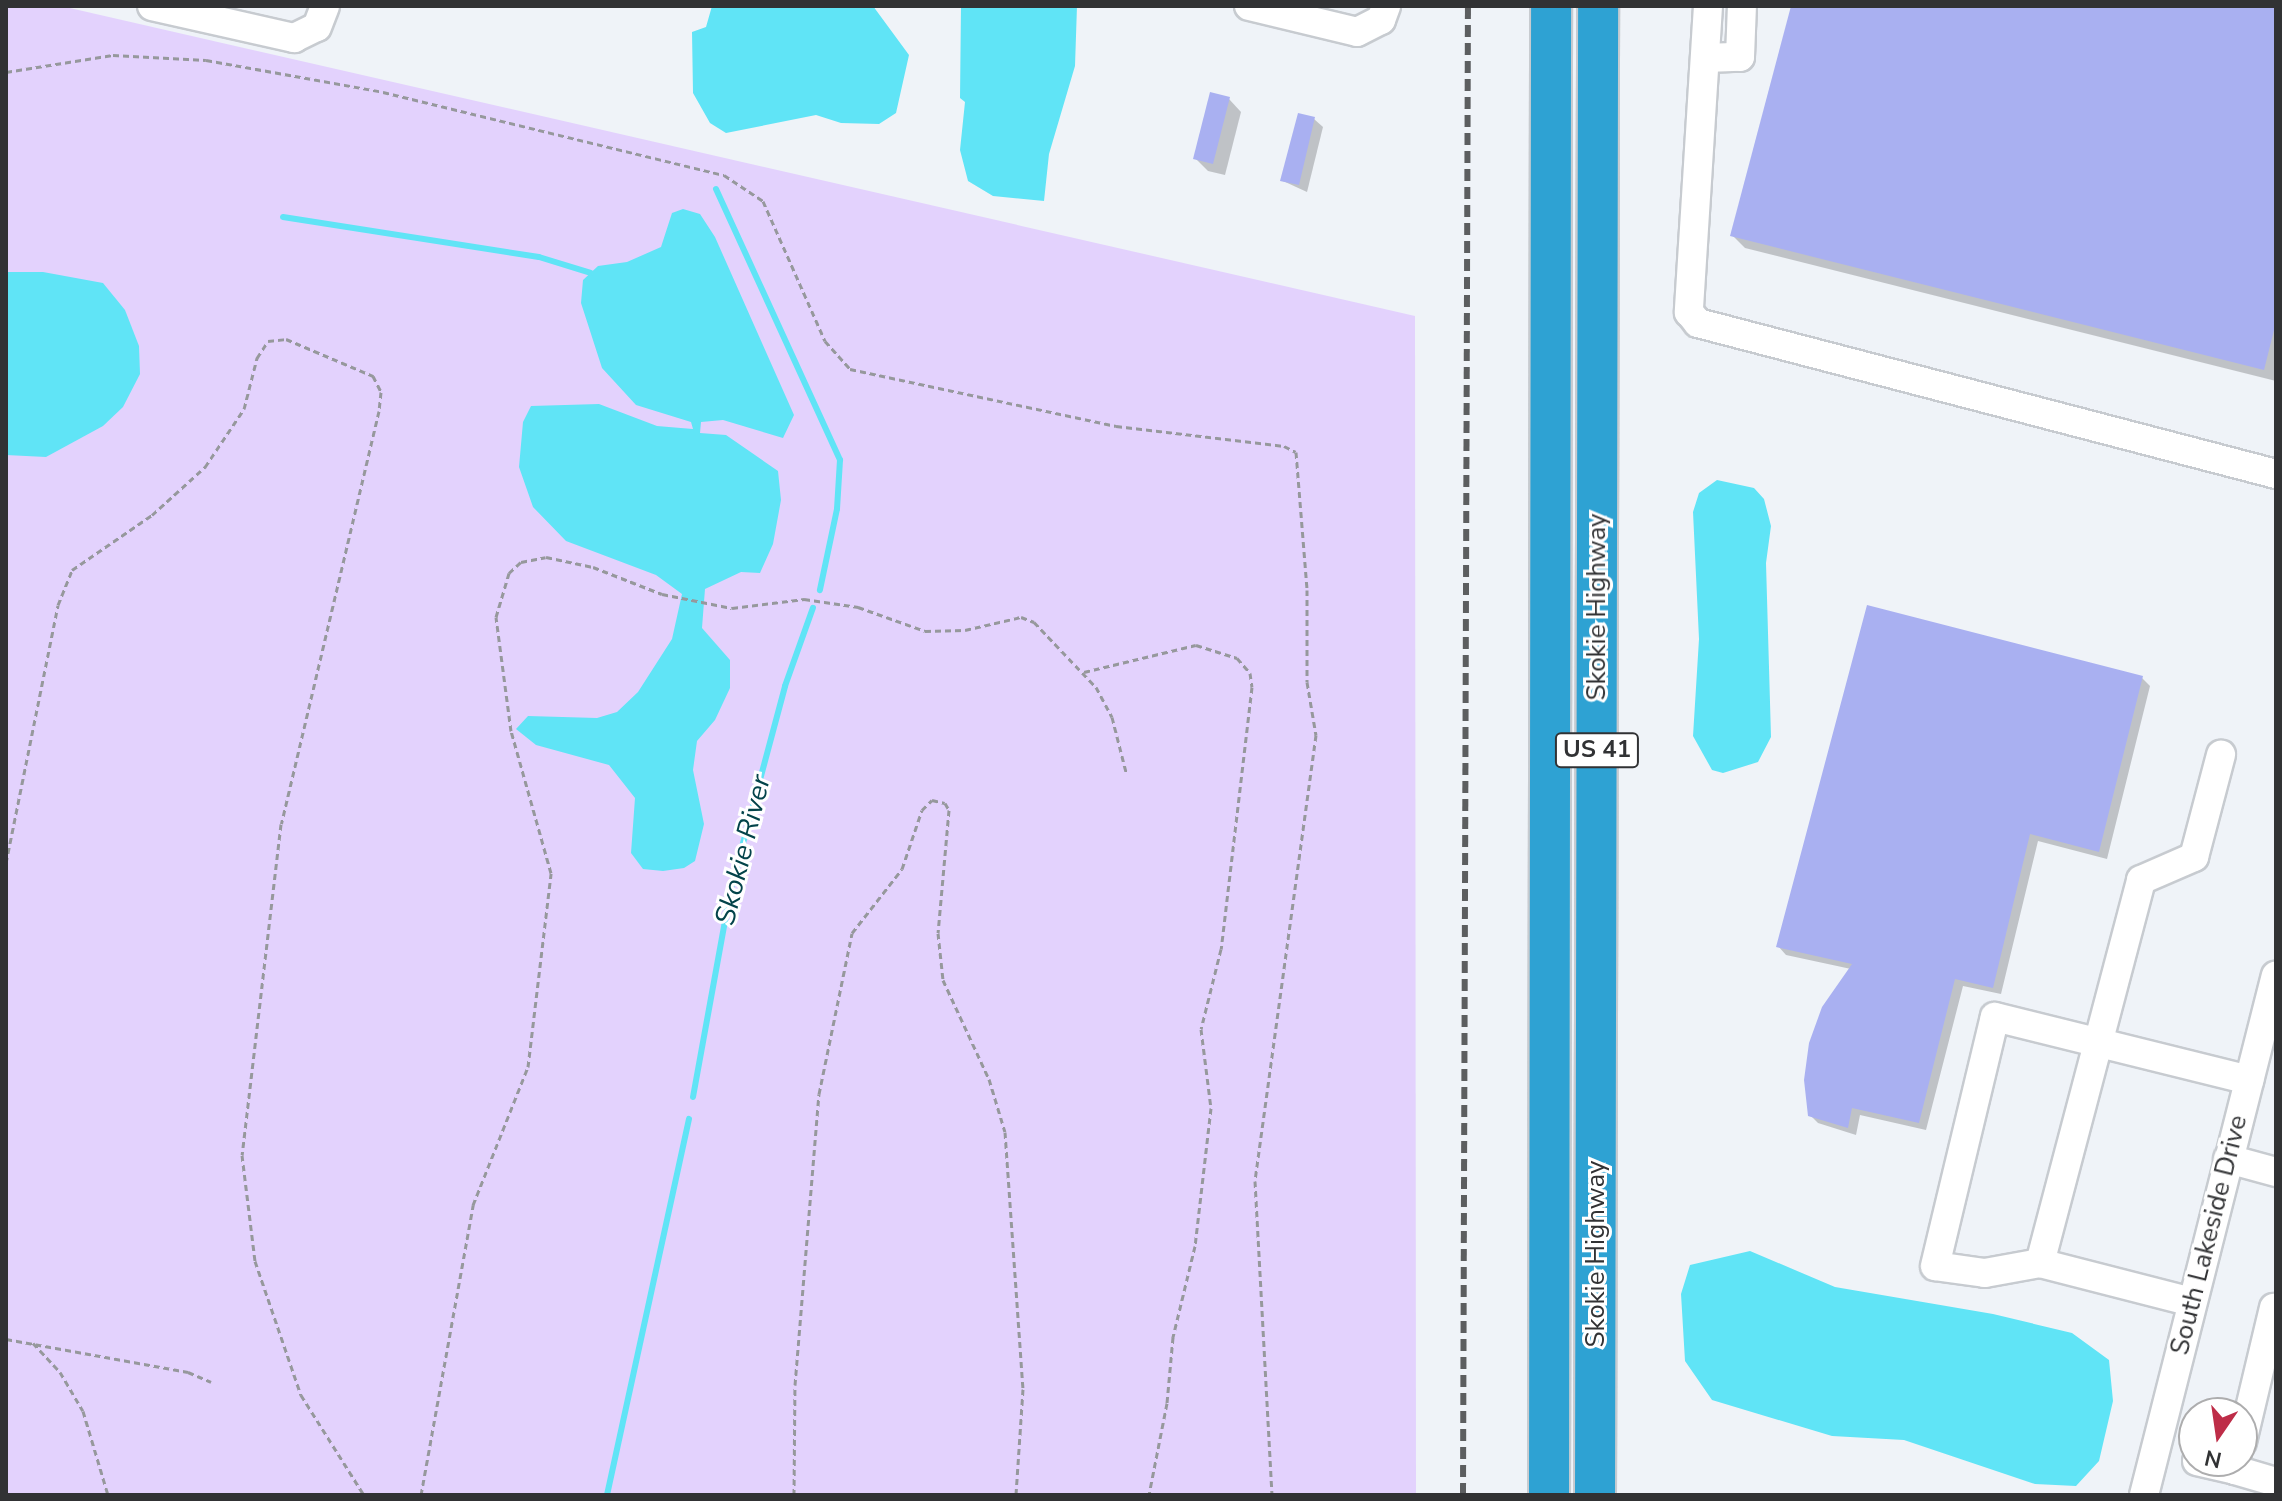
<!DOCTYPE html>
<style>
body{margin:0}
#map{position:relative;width:2282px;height:1501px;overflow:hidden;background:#eff3f8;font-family:"Nunito Sans",sans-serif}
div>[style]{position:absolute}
.green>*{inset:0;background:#e3d2fd}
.water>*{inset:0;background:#60e4f6}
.shadow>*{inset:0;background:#0003}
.stream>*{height:6px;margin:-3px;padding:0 3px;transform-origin:3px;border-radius:3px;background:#60e4f6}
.building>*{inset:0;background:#a9b0f1}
.path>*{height:3px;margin-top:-1.5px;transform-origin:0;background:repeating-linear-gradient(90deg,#96989c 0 6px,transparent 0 10px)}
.roads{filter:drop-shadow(2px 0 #c7cbd0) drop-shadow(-2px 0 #c7cbd0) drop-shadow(0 2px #c7cbd0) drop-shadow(0 -2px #c7cbd0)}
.minor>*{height:28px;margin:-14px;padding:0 14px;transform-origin:14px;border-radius:14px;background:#fff}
.highway>*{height:40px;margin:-20px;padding:0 20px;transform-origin:20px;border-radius:20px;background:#2ea2d3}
.rail>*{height:6px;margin-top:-3px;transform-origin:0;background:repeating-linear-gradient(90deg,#5c5e60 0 12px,transparent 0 18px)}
span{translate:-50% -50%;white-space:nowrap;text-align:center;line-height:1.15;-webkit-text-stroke:6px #fff;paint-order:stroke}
.shield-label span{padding:2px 6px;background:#fff;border:2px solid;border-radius:6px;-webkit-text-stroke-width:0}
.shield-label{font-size:24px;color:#313234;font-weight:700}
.street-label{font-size:26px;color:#313234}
.water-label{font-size:28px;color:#03434a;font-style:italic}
.frame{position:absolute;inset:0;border:8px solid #313234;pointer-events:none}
.north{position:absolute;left:2178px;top:1397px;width:80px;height:80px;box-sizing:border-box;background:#fff;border:2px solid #adadae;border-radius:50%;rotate:193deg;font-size:22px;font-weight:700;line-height:32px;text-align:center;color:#313234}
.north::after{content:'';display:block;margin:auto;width:28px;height:36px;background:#be2d48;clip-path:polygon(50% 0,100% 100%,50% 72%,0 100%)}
</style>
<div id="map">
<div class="green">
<div style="clip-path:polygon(6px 6px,61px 6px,1415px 316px,1416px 1495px,6px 1495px)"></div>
</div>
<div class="water">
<div style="clip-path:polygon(712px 6px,873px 6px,909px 55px,896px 113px,879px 124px,841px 123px,816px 115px,726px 133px,710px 123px,693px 93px,692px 32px,706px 27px)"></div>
<div style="clip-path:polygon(961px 6px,1077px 6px,1075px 66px,1049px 154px,1044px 201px,993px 196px,968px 181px,960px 150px,965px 102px,960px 98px)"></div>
<div style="clip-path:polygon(683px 209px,700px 214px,715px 237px,794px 415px,783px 438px,723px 420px,701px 422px,700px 433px,726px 435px,778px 471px,781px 500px,773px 544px,760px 573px,741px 572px,705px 589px,702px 628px,730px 660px,730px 688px,715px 720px,697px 741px,693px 770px,704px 824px,695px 861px,684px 868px,663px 871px,643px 869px,631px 853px,635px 798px,609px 765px,536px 745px,516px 729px,528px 716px,597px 718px,617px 712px,638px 692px,672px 639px,682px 594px,656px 575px,566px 541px,533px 507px,519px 467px,523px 422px,531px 406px,599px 404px,657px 426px,693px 429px,691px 422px,636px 405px,602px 368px,581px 303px,583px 280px,598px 266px,627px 262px,661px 247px,672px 213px)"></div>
<div style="clip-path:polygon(6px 272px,43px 272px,103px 283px,125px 310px,139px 346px,140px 374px,123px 407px,103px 426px,46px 457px,6px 455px)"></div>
<div style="clip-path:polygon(1717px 480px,1754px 488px,1764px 499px,1771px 526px,1766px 563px,1771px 737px,1758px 762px,1723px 773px,1712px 770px,1693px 736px,1699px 639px,1693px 512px,1699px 493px)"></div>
<div style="clip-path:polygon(1750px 1251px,1835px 1287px,1993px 1314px,2072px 1333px,2109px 1360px,2113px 1401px,2099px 1461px,2076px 1486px,2035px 1484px,1904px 1440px,1832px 1436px,1712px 1400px,1685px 1361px,1681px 1294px,1690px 1265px)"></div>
</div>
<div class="shadow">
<div style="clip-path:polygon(1793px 6px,2276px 6px,2276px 381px,1745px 248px,1733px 236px)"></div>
<div style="clip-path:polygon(1229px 99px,1241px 112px,1225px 175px,1208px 171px,1195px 158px)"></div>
<div style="clip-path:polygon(1314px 119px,1323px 127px,1307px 192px,1283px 181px)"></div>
<div style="clip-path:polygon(2142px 678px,2150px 686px,2107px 859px,2038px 841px,2001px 994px,1963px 986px,1926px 1130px,1860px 1115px,1856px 1135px,1818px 1123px,1810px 1115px,1851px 969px,1786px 955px,1778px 946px)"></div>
</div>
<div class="stream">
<div style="left:716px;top:189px;width:298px;rotate:65.4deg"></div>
<div style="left:840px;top:460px;width:49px;rotate:93.5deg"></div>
<div style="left:837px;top:509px;width:83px;rotate:101.9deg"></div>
<div style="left:283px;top:217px;width:259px;rotate:8.9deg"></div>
<div style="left:539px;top:257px;width:54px;rotate:17.1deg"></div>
<div style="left:693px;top:1097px;width:212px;rotate:-79.7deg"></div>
<div style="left:731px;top:888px;width:209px;rotate:-75deg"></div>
<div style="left:785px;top:686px;width:83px;rotate:-70.3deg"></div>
<div style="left:607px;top:1495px;width:385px;rotate:-77.7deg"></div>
</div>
<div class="building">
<div style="clip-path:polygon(1791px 6px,2276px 6px,2276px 322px,2264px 370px,1730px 236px)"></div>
<div style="clip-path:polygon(1210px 92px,1230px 97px,1213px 164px,1193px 159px)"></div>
<div style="clip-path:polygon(1298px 113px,1315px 117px,1299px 185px,1280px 181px)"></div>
<div style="clip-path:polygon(1867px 605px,2143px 676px,2099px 852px,2030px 834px,1993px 988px,1955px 979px,1919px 1123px,1852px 1108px,1848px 1128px,1808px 1116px,1804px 1080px,1809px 1043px,1822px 1007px,1852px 964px,1776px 947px)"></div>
</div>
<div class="path">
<div style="left:6px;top:72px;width:108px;rotate:-9deg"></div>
<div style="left:113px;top:55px;width:93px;rotate:3.1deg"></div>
<div style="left:206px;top:60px;width:180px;rotate:10.2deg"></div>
<div style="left:383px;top:92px;width:351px;rotate:13.7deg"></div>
<div style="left:724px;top:175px;width:47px;rotate:33.7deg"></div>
<div style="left:763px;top:201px;width:153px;rotate:66.1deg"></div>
<div style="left:825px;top:341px;width:38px;rotate:48deg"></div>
<div style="left:850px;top:369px;width:272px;rotate:12.1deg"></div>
<div style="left:1116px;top:426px;width:169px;rotate:6.8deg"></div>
<div style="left:1284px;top:446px;width:13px;rotate:27deg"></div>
<div style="left:1296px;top:452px;width:138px;rotate:85.4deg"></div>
<div style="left:1307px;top:590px;width:92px;rotate:90deg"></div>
<div style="left:1307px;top:682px;width:54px;rotate:80.4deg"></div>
<div style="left:1316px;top:735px;width:450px;rotate:97.8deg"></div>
<div style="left:1255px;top:1181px;width:314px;rotate:86.9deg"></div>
<div style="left:1084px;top:672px;width:115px;rotate:-13.6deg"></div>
<div style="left:1196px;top:645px;width:43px;rotate:17.6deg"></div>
<div style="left:1237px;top:658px;width:20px;rotate:49deg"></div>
<div style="left:1250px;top:673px;width:14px;rotate:82deg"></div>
<div style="left:1252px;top:687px;width:264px;rotate:96.7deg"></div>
<div style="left:1221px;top:949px;width:82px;rotate:104deg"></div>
<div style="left:1201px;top:1029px;width:80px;rotate:82.8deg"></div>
<div style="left:1211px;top:1108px;width:139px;rotate:96.6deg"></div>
<div style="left:1195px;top:1246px;width:94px;rotate:103.6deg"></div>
<div style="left:1173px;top:1337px;width:66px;rotate:95.2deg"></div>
<div style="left:1167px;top:1403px;width:94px;rotate:101.1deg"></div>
<div style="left:6px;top:863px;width:263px;rotate:-78.6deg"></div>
<div style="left:58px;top:605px;width:38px;rotate:-68deg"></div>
<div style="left:72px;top:570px;width:97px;rotate:-34.5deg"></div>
<div style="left:152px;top:515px;width:72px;rotate:-42.2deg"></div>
<div style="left:205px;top:467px;width:70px;rotate:-56.1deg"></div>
<div style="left:244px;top:409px;width:53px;rotate:-75.7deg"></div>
<div style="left:257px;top:358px;width:20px;rotate:-57deg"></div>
<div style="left:268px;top:341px;width:18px;rotate:-6deg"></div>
<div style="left:286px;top:339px;width:95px;rotate:23deg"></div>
<div style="left:373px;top:376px;width:18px;rotate:63deg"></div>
<div style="left:381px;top:392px;width:19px;rotate:96deg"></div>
<div style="left:379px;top:411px;width:424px;rotate:103.3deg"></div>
<div style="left:281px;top:824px;width:333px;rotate:96.7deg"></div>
<div style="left:242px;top:1155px;width:107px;rotate:83deg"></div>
<div style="left:255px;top:1261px;width:142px;rotate:71.1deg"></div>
<div style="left:301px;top:1395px;width:118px;rotate:57.8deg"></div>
<div style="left:6px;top:1339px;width:185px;rotate:10.3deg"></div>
<div style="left:188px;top:1372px;width:25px;rotate:23deg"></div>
<div style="left:33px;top:1343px;width:40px;rotate:47deg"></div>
<div style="left:60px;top:1372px;width:45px;rotate:59.5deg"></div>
<div style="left:83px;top:1411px;width:88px;rotate:73.4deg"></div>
<div style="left:421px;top:1495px;width:295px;rotate:-79.8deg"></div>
<div style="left:473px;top:1205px;width:149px;rotate:-68.3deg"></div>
<div style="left:528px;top:1067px;width:195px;rotate:-83.2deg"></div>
<div style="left:551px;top:873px;width:148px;rotate:-105.7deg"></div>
<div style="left:511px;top:731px;width:115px;rotate:-97.5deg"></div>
<div style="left:496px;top:617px;width:46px;rotate:-73.5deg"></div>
<div style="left:509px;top:573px;width:16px;rotate:-43deg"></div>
<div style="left:521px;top:562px;width:25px;rotate:-11deg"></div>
<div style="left:546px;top:557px;width:48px;rotate:12deg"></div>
<div style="left:593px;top:567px;width:74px;rotate:21.4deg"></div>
<div style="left:662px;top:594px;width:71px;rotate:11.3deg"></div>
<div style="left:732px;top:608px;width:73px;rotate:-7.1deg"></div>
<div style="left:804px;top:599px;width:55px;rotate:8.4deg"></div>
<div style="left:858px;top:607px;width:71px;rotate:19.7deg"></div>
<div style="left:925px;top:631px;width:40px;rotate:-1.4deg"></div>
<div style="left:965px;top:630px;width:57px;rotate:-13.1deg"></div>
<div style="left:1021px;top:617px;width:14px;rotate:21deg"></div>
<div style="left:1034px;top:622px;width:90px;rotate:46.4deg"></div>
<div style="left:1096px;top:687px;width:34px;rotate:62deg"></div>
<div style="left:1112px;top:717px;width:57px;rotate:75.7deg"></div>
<div style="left:794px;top:1495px;width:110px;rotate:-89.5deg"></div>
<div style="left:795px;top:1385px;width:292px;rotate:-85.3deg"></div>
<div style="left:819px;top:1094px;width:164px;rotate:-78.4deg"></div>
<div style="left:852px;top:933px;width:81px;rotate:-52deg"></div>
<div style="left:902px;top:869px;width:62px;rotate:-71.3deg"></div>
<div style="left:922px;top:810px;width:14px;rotate:-45deg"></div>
<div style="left:932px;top:800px;width:13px;rotate:13deg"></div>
<div style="left:945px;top:803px;width:8px;rotate:60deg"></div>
<div style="left:949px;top:810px;width:123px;rotate:95.1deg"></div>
<div style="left:938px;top:933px;width:47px;rotate:83.9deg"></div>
<div style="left:943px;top:980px;width:109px;rotate:65.1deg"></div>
<div style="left:989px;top:1079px;width:55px;rotate:73.2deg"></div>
<div style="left:1005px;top:1132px;width:258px;rotate:86deg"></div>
<div style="left:1023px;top:1389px;width:106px;rotate:93.8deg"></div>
</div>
<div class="roads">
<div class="minor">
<div style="left:152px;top:6px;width:146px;rotate:12.7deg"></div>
<div style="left:294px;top:38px;width:25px;rotate:-26deg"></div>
<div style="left:317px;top:27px;width:22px;rotate:-69deg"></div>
<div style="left:1249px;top:6px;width:111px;rotate:13.5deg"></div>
<div style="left:1357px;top:32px;width:27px;rotate:-27deg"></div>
<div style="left:1381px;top:20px;width:15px;rotate:-70deg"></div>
<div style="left:1708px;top:6px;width:307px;rotate:93.6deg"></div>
<div style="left:1689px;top:312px;width:14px;rotate:51deg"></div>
<div style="left:1698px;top:323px;width:597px;rotate:14.64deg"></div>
<div style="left:1705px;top:58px;width:35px;rotate:-2deg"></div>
<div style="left:1740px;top:57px;width:51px;rotate:-87.8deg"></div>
<div style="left:2228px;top:1159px;width:50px;rotate:15.2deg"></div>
<div style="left:2040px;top:1263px;width:396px;rotate:-75.2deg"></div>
<div style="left:2141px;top:880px;width:58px;rotate:-23.5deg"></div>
<div style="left:2194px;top:857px;width:106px;rotate:-75.2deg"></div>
<div style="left:2192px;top:1302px;width:157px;rotate:-165.6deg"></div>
<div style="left:2040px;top:1263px;width:56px;rotate:169.7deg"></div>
<div style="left:1985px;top:1273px;width:50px;rotate:-172deg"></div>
<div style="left:1935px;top:1266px;width:256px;rotate:-76.5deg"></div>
<div style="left:1995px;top:1017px;width:262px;rotate:13.9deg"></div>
<div style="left:2242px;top:1442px;width:138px;rotate:-76.6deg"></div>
<div style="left:2197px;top:1461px;width:39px;rotate:13deg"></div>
<div style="left:2235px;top:1470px;width:9px;rotate:-77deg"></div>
<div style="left:2235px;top:1470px;width:43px;rotate:16.3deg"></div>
<div style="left:2144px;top:1495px;width:536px;rotate:-75.76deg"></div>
</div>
<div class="highway">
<div style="left:1549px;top:1495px;width:1489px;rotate:-89.92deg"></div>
<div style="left:1595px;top:1495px;width:1489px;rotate:-89.88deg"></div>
</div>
</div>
<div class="rail">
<div style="left:1463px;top:1495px;width:1489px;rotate:-89.81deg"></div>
</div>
<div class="shield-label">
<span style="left:1597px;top:750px">US 41</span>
</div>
<div class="street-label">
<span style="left:1597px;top:607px;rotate:-90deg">Skokie Highway</span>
<span style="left:2209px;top:1235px;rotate:-76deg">South Lakeside Drive</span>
<span style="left:1596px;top:1254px;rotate:-90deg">Skokie Highway</span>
</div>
<div class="water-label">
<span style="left:743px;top:850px;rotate:-76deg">Skokie River</span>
</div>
<div class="frame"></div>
<div class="north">N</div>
</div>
